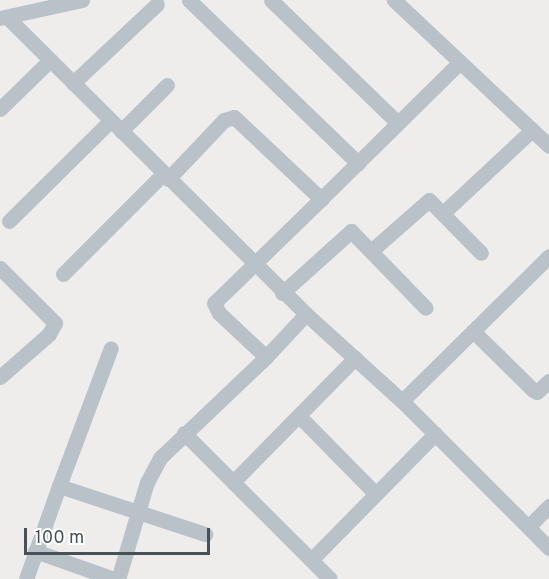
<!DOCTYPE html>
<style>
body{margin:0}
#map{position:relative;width:549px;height:579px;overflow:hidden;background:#efecec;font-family:Overpass,sans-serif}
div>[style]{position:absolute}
.street>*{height:15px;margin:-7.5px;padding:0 7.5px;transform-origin:7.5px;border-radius:7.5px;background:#b8c2c8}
span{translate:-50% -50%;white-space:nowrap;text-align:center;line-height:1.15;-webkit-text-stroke:4.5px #fff;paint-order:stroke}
.scale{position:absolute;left:24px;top:528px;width:186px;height:27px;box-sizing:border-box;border:3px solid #465258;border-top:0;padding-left:8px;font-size:18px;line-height:21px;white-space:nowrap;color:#465258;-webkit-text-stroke:4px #fff;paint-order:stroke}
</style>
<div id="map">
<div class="street">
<div style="left:189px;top:0;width:235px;rotate:44deg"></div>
<div style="left:271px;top:0;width:175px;rotate:44.1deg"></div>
<div style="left:7px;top:17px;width:421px;rotate:44.8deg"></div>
<div style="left:306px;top:314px;width:59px;rotate:132.9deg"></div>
<div style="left:266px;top:357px;width:146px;rotate:136.4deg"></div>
<div style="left:160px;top:458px;width:27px;rotate:118deg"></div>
<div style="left:147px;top:482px;width:101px;rotate:106.6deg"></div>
<div style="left:0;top:18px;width:84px;rotate:-12.4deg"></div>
<div style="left:460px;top:62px;width:122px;rotate:43.3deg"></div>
<div style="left:73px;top:83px;width:115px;rotate:-43.2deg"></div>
<div style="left:0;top:109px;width:70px;rotate:-44.4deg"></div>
<div style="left:121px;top:131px;width:65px;rotate:-45deg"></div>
<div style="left:168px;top:179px;width:81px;rotate:-46.5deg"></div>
<div style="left:224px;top:120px;width:10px;rotate:-17deg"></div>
<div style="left:234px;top:117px;width:120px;rotate:43.3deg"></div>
<div style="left:321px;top:199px;width:149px;rotate:135.8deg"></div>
<div style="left:214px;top:303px;width:11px;rotate:63deg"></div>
<div style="left:219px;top:313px;width:64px;rotate:43.1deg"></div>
<div style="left:321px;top:199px;width:195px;rotate:-44.6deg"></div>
<div style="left:460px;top:62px;width:91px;rotate:-136.8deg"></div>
<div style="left:443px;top:213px;width:122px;rotate:-43deg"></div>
<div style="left:9px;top:221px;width:142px;rotate:-44.7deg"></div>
<div style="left:371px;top:251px;width:77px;rotate:-41.3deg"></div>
<div style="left:429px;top:200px;width:74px;rotate:45.5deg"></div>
<div style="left:0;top:268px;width:78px;rotate:45deg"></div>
<div style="left:55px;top:323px;width:13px;rotate:119deg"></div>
<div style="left:49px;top:334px;width:65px;rotate:138.7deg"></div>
<div style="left:63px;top:274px;width:141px;rotate:-45deg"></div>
<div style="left:282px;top:293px;width:93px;rotate:-41.9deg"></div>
<div style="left:351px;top:231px;width:107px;rotate:45.8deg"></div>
<div style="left:306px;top:314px;width:130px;rotate:42.2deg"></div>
<div style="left:402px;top:401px;width:208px;rotate:45deg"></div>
<div style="left:473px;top:331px;width:84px;rotate:44.5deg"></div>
<div style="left:533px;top:390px;width:4px;rotate:27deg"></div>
<div style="left:537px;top:392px;width:16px;rotate:-43deg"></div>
<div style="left:402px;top:401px;width:206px;rotate:-44.6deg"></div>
<div style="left:300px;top:417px;width:108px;rotate:45.4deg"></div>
<div style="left:184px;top:433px;width:206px;rotate:45deg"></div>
<div style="left:233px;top:482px;width:174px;rotate:-45.5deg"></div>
<div style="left:59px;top:486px;width:147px;rotate:-69.4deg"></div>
<div style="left:528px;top:527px;width:30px;rotate:-45deg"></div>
<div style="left:35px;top:551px;width:84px;rotate:19.5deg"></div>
<div style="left:311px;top:560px;width:177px;rotate:-45.5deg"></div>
<div style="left:26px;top:579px;width:99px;rotate:-70.5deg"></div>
<div style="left:59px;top:486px;width:154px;rotate:18.2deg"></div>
</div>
<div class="scale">100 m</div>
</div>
